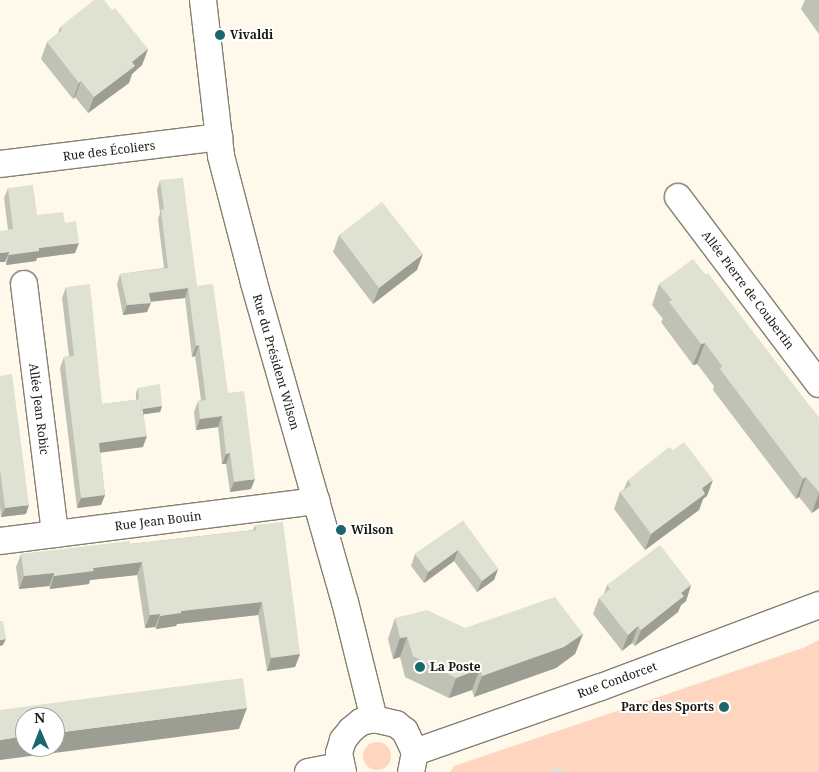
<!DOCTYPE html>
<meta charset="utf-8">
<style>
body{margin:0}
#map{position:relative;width:819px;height:772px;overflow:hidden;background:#fef9ea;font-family:"Noto Serif",serif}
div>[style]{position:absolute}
.green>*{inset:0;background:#fed6c0}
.round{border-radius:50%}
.roads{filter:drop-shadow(1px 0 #848072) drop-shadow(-1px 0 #848072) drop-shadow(0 1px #848072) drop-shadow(0 -1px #848072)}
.minor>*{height:26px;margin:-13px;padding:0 13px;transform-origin:13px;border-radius:13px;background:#fff}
.wall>*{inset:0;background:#c0c2b5}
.shaded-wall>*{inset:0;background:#9c9e93}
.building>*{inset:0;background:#dfe1d2}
.dots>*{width:14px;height:14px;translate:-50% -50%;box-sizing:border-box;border:2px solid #fff;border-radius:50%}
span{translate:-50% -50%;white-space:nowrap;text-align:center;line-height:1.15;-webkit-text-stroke:4px #fff;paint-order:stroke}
.poi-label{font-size:12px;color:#1a1913;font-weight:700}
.left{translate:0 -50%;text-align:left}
.right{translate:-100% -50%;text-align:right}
.street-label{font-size:12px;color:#1a1913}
.north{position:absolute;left:15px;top:707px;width:50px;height:50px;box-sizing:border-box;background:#fff;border:1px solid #a3a3a1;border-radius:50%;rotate:359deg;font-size:14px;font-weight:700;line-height:20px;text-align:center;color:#1a1913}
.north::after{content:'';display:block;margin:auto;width:18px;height:22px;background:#19676c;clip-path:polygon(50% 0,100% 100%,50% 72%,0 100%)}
</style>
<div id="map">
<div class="green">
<div style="clip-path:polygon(819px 640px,819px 772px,450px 772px,454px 766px,803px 648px)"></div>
<div class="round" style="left:363px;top:742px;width:28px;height:28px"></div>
</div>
<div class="roads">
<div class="minor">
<div style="left:203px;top:0;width:157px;rotate:83.4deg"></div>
<div style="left:221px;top:156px;width:131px;rotate:75.4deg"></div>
<div style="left:254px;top:283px;width:332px;rotate:74.1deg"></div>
<div style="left:345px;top:602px;width:121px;rotate:76.1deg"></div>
<div style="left:0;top:164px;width:221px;rotate:-7deg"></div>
<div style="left:678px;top:197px;width:234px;rotate:53deg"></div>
<div style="left:24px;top:284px;width:252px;rotate:82.9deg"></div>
<div style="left:0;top:541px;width:319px;rotate:-7.2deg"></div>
<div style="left:415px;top:752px;width:197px;rotate:-19.3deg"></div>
<div style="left:601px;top:687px;width:233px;rotate:-20.6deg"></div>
<div style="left:308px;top:772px;width:33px;rotate:-11deg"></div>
<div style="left:343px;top:772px;width:19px;rotate:-102deg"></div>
<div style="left:339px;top:753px;width:14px;rotate:-73deg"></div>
<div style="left:343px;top:740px;width:13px;rotate:-51deg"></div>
<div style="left:351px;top:730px;width:13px;rotate:-39deg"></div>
<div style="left:361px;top:722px;width:13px;rotate:-13deg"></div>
<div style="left:374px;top:719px;width:23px;rotate:13deg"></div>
<div style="left:396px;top:724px;width:11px;rotate:38deg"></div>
<div style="left:405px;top:731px;width:23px;rotate:65deg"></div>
<div style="left:415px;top:752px;width:20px;rotate:101deg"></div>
</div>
</div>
<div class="wall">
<div style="clip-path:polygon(805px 0,819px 0,819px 34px,801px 9px)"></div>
<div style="clip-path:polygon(60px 27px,148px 49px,142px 65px,132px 74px,129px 83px,88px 113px,75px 97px,73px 99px,41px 59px,47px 42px,58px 33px)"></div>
<div style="clip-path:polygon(160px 180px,197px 286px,228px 393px,251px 489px,230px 492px,226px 464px,222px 464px,218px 427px,196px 430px,194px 412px,198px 401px,201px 400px,195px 356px,192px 357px,185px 298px,150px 302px,147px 312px,123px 315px,117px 284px,120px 274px,164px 268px,158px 219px,160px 213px,157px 190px)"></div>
<div style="clip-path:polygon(8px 188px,37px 215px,65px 223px,75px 253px,37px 258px,36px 261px,6px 265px,8px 230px,4px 198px)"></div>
<div style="clip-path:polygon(339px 235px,417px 270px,373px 304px,333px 252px)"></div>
<div style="clip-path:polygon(706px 275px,819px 418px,819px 508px,812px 513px,799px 497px,796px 499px,713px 390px,714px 386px,697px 364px,693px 365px,661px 322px,663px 319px,652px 305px,659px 284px)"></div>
<div style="clip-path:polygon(66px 287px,102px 404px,136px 400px,136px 393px,138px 388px,162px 406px,160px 412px,144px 414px,143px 447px,100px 453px,105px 495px,101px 505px,77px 508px,60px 368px,64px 357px,69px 356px,62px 298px)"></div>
<div style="clip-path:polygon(0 376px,26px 514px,1px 517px,0 506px)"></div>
<div style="clip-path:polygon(628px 480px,707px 496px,703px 499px,699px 510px,645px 550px,614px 509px,620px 492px,624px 489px)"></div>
<div style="clip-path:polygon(463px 521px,498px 569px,494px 580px,477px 592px,454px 561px,424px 583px,411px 566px,415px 554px)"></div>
<div style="clip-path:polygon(255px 525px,300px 654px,295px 667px,267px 671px,258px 615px,177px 624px,176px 626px,156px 629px,155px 627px,145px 628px,137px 575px,90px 580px,89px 584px,50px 589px,49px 586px,19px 589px,16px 567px,21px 554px,130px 544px,253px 530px)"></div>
<div style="clip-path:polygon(607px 585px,691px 585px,686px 601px,681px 605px,678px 612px,635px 646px,632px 643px,622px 651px,593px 614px,599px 598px,604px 594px)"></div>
<div style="clip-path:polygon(395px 618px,465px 628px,583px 634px,575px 654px,556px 668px,474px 697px,472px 690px,449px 698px,405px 677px,400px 657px,393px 659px,388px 639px)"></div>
</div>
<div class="shaded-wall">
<div style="clip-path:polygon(148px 49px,142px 65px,132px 74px,129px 83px,88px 113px,94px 97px,132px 62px)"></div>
<div style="clip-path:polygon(81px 81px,75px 97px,73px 99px,79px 83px)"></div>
<div style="clip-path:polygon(79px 243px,75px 253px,37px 258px,36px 261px,6px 265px,9px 255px,39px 248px)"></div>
<div style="clip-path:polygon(9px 252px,5px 262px,0 262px,0 253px)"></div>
<div style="clip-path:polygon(423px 254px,417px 270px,373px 304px,379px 288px)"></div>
<div style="clip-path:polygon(188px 288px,185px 298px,146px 302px,149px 293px)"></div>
<div style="clip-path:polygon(151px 303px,147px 312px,123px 315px,127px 305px)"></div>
<div style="clip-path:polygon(705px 343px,697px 364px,693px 365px,701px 344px)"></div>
<div style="clip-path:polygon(199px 345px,195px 356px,192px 357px,196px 346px)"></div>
<div style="clip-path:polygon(162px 406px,160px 412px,138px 415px,140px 409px)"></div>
<div style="clip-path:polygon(222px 416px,218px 427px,196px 430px,200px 419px)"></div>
<div style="clip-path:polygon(147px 436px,143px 447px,95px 453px,99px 443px)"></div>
<div style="clip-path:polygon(230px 453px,226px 464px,222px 464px,226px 454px)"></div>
<div style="clip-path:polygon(806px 477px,799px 497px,796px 499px,803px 479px)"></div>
<div style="clip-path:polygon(255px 479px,251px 489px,230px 492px,234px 482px)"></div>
<div style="clip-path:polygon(713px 480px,707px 496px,703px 499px,699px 510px,645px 550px,651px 534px,702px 488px)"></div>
<div style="clip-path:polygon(819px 493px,819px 508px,812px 513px)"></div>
<div style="clip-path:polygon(105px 495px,101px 505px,77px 508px,81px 498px)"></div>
<div style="clip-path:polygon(29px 505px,26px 514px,1px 517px,5px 508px)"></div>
<div style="clip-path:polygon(458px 550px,454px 561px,424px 583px,428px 572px)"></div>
<div style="clip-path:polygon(142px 562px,137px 575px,90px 580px,89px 584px,50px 589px,54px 576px,93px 568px)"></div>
<div style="clip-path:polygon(498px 569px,494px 580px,477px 592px,482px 581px)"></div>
<div style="clip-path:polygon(54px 573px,49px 586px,19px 589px,24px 576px)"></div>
<div style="clip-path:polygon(691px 585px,686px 601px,681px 605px,678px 612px,635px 646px,641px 630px,681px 593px)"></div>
<div style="clip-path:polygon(262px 602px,258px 615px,177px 624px,176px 626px,156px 629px,160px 616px,181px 611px)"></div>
<div style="clip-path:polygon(160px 614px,155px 627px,145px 628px,150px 615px)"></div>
<div style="clip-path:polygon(638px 626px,632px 643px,622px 651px,628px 635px)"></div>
<div style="clip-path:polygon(583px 634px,575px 654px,556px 668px,474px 697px,482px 676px)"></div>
<div style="clip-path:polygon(407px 637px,400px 657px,393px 659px,400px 638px)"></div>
<div style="clip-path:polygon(6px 639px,3px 645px,0 646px,0 640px)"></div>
<div style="clip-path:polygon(300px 654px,295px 667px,267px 671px,271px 658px)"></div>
<div style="clip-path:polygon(480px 669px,472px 690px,449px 698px,456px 678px)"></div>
<div style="clip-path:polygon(247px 708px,239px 729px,0 760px,0 740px,25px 736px,25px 747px,55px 747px,55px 733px)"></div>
</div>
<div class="building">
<div style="clip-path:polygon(94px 0,104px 0,112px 10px,115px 8px,148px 49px,132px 62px,135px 66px,94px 97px,81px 81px,79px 83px,47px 42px,62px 30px,60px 27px)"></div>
<div style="clip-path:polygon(183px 178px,197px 286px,188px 287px,188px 288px,149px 293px,151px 303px,127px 305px,120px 274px,168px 268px,161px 210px,164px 209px,160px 180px)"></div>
<div style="clip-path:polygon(33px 185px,37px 215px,63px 212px,65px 223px,76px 221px,79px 243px,39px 248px,39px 251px,9px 255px,9px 252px,0 253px,0 231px,13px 229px,8px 188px)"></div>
<div style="clip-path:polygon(382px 202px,423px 254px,379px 288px,339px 235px)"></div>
<div style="clip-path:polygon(693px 259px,706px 275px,708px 273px,819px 418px,819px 492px,806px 477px,803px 479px,720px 369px,722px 366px,705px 343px,701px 344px,669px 302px,672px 300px,659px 284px)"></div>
<div style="clip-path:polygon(90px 284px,102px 404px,141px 399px,147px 436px,99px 443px,105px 495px,81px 498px,64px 357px,74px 356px,66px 287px)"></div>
<div style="clip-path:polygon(213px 284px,228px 393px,244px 391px,255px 479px,234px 482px,230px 453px,226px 454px,222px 416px,200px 419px,198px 401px,206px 400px,199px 345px,196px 346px,188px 287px)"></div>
<div style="clip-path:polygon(12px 374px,29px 505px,5px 508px,0 469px,0 376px)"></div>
<div style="clip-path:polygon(160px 384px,162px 406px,143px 409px,141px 399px,139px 400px,138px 388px)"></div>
<div style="clip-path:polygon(684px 442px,713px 480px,702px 488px,705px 494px,651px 534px,620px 492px,631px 485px,628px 480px,669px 447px,673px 450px)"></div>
<div style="clip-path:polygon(463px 521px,498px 569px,482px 581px,458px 550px,428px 572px,415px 554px)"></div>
<div style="clip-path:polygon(283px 522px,300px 654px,271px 658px,262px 602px,181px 611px,181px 613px,160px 616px,160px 614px,150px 615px,142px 562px,93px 568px,94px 571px,54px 576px,54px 573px,24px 576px,21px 554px,130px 541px,130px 544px,256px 530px,255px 525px)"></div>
<div style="clip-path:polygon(660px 545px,691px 585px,681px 593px,684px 596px,641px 630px,638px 626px,628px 635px,599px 598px,610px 589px,607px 585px)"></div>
<div style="clip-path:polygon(555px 597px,583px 634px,564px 647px,482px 676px,480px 669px,456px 678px,413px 656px,407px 637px,400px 638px,395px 618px,427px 610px,465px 628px)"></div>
<div style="clip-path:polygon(0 621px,3px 621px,6px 639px,0 640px)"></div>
<div style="clip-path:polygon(243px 678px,247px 708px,55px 733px,55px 717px,25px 717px,25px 736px,0 740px,0 710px)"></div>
<div style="clip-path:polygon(560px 765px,564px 772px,548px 772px)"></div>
</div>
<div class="dots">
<div style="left:220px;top:35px;background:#19676c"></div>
<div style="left:341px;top:530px;background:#19676c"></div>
<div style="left:420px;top:667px;background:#19676c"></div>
<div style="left:724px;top:707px;background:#19676c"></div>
</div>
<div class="poi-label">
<span class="left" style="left:230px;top:35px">Vivaldi</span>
<span class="left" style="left:351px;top:530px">Wilson</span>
<span class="left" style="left:430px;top:667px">La Poste</span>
<span class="right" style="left:714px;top:707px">Parc des Sports</span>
</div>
<div class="street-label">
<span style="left:109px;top:151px;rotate:-7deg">Rue des Écoliers</span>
<span style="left:748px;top:290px;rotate:53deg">Allée Pierre de Coubertin</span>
<span style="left:276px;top:362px;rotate:74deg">Rue du Président Wilson</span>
<span style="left:39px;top:409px;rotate:83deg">Allée Jean Robic</span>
<span style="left:158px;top:521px;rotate:-7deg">Rue Jean Bouin</span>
<span style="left:617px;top:680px;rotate:-20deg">Rue Condorcet</span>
</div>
<div class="north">N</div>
</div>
